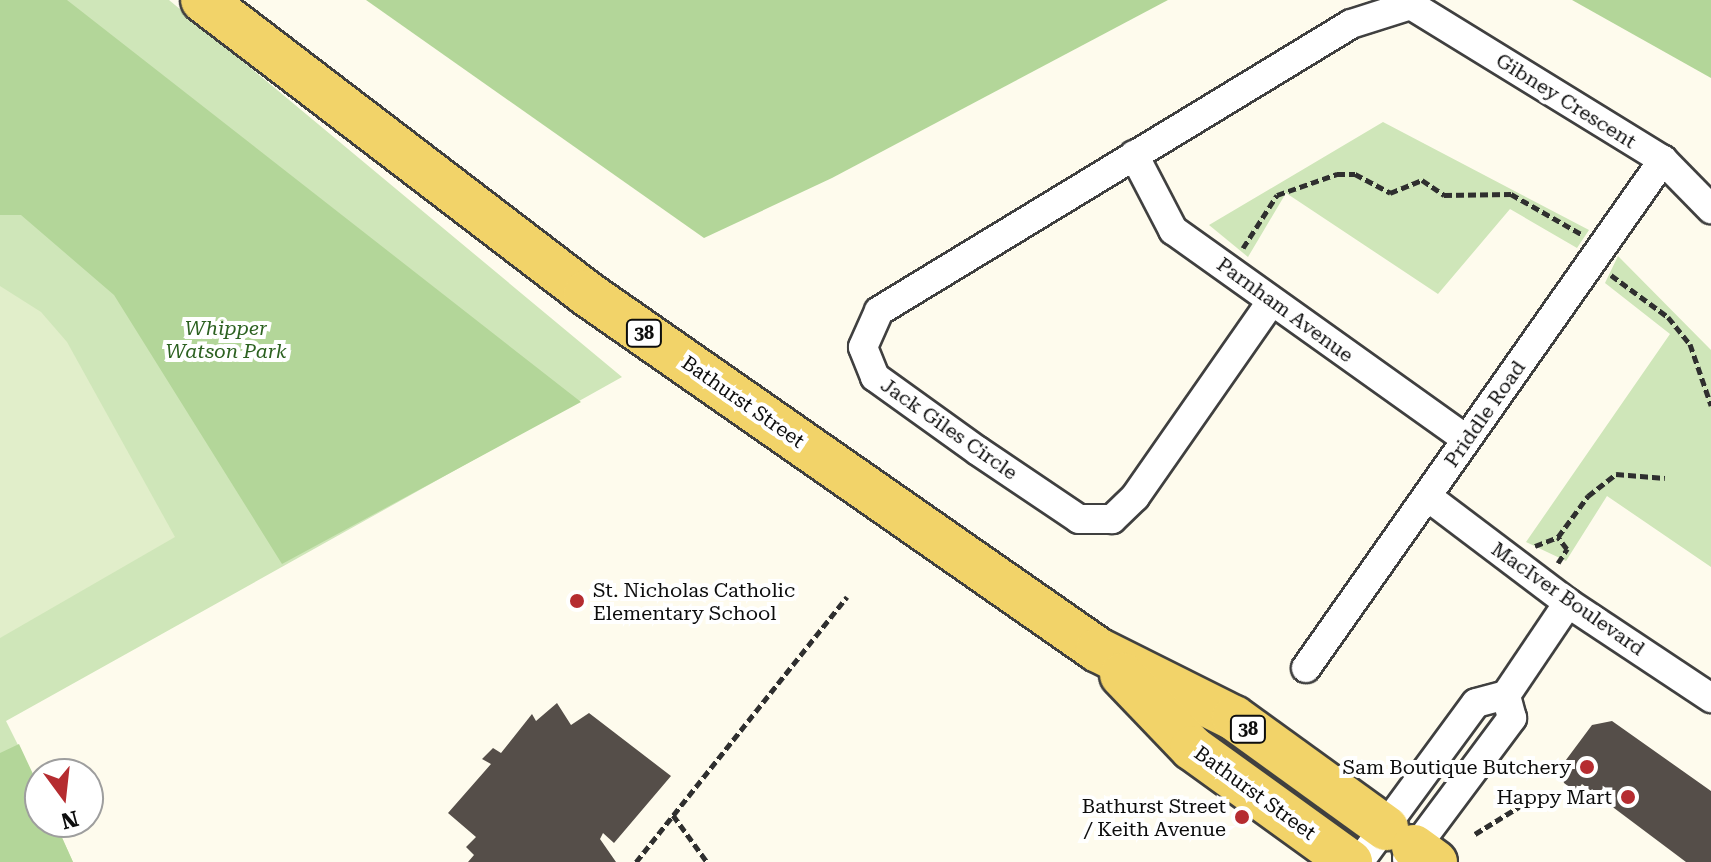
<!DOCTYPE html>
<style>
body{margin:0}
#map{position:relative;width:1711px;height:862px;overflow:hidden;background:#fefbed;font-family:"Roboto Serif",serif}
div>[style]{position:absolute}
.green>*{inset:0;background:#cfe6b9}
.forest>*{inset:0;background:#b3d699}
.pitch>*{inset:0;background:#e1eeca}
.building>*{inset:0;background:#554e49}
.path>*{height:5px;margin-top:-2.5px;transform-origin:0;background:repeating-linear-gradient(90deg,#2f2f2f 0 8px,transparent 0 12px)}
.roads{filter:drop-shadow(2px 0 #404040) drop-shadow(-2px 0 #404040) drop-shadow(0 2px #404040) drop-shadow(0 -2px #404040)}
.street>*{height:28px;margin:-14px;padding:0 14px;transform-origin:14px;border-radius:14px;background:#fff}
.primary>*{height:44px;margin:-22px;padding:0 22px;transform-origin:22px;border-radius:22px;background:#f2d369}
.dots>*{width:22px;height:22px;translate:-50% -50%;box-sizing:border-box;border:4px solid #fff;border-radius:50%}
span{translate:-50% -50%;white-space:nowrap;text-align:center;line-height:1.15;-webkit-text-stroke:8px #fff;paint-order:stroke}
.shield-label span{padding:2px 6px;background:#fff;border:2px solid;border-radius:6px;-webkit-text-stroke-width:0}
.shield-label{font-size:18px;color:#0d0d0d;font-weight:700}
.street-label{font-size:20px;color:#0d0d0d}
.park-label{font-size:20px;color:#2c6120;font-style:italic}
.poi-label{font-size:20px;color:#0d0d0d}
.left{translate:0 -50%;text-align:left}
.right{translate:-100% -50%;text-align:right}
.north{position:absolute;left:24px;top:758px;width:80px;height:80px;box-sizing:border-box;background:#fff;border:2px solid #9e9e9e;border-radius:50%;rotate:165deg;font-size:22px;font-weight:700;line-height:32px;text-align:center;color:#0d0d0d}
.north::after{content:'';display:block;margin:auto;width:28px;height:36px;background:#b52c30;clip-path:polygon(50% 0,100% 100%,50% 72%,0 100%)}
</style>
<div id="map">
<div class="green">
<div style="clip-path:polygon(0 0,169px 0,622px 377px,6px 721px,40px 789px,40px 822px,55px 822px,73px 862px,0 862px)"></div>
<div style="clip-path:polygon(1383px 122px,1589px 230px,1577px 248px,1510px 209px,1438px 294px,1286px 193px,1248px 257px,1209px 225px)"></div>
<div style="clip-path:polygon(1618px 256px,1711px 350px,1711px 567px,1607px 496px,1566px 561px,1526px 542px,1670px 334px,1605px 283px)"></div>
</div>
<div class="forest">
<div style="clip-path:polygon(0 0,67px 0,581px 402px,282px 564px,114px 295px,21px 215px,0 215px)"></div>
<div style="clip-path:polygon(366px 0,1168px 0,832px 178px,704px 238px)"></div>
<div style="clip-path:polygon(1572px 0,1711px 0,1711px 78px)"></div>
<div style="clip-path:polygon(19px 744px,40px 789px,40px 822px,55px 822px,73px 862px,0 862px,0 753px)"></div>
</div>
<div class="pitch">
<div style="clip-path:polygon(0 286px,41px 312px,67px 342px,175px 537px,0 638px)"></div>
</div>
<div class="building">
<div style="clip-path:polygon(557px 703px,571px 725px,589px 713px,671px 776px,614px 843px,603px 833px,600px 839px,616px 862px,468px 862px,474px 855px,466px 847px,476px 837px,448px 813px,491px 764px,482px 759px,493px 748px,501px 753px,532px 714px,536px 721px)"></div>
<div style="clip-path:polygon(1612px 721px,1711px 791px,1711px 862px,1686px 862px,1582px 784px,1576px 792px,1564px 783px,1560px 768px,1592px 725px)"></div>
</div>
<div class="path">
<div style="left:1243px;top:248px;width:63px;rotate:-57.3deg"></div>
<div style="left:1277px;top:195px;width:64px;rotate:-19.3deg"></div>
<div style="left:1337px;top:174px;width:18px"></div>
<div style="left:1355px;top:174px;width:40px;rotate:28deg"></div>
<div style="left:1390px;top:193px;width:35px;rotate:-22deg"></div>
<div style="left:1422px;top:180px;width:27px;rotate:34deg"></div>
<div style="left:1444px;top:195px;width:67px;rotate:-0.9deg"></div>
<div style="left:1511px;top:194px;width:81px;rotate:29.7deg"></div>
<div style="left:1611px;top:275px;width:71px;rotate:36.4deg"></div>
<div style="left:1668px;top:317px;width:35px;rotate:51deg"></div>
<div style="left:1690px;top:344px;width:65px;rotate:71deg"></div>
<div style="left:1535px;top:546px;width:25px;rotate:-21deg"></div>
<div style="left:1558px;top:563px;width:17px;rotate:-57deg"></div>
<div style="left:1567px;top:549px;width:15px;rotate:-127deg"></div>
<div style="left:1558px;top:537px;width:51px;rotate:-53.8deg"></div>
<div style="left:1588px;top:496px;width:36px;rotate:-38deg"></div>
<div style="left:1616px;top:474px;width:49px;rotate:4.7deg"></div>
<div style="left:673px;top:815px;width:58px;rotate:54.1deg"></div>
<div style="left:1475px;top:834px;width:80px;rotate:-31.7deg"></div>
<div style="left:636px;top:862px;width:339px;rotate:-51.5deg"></div>
</div>
<div class="roads">
<div class="street">
<div style="left:1134px;top:155px;width:85px;rotate:62.5deg"></div>
<div style="left:1173px;top:230px;width:360px;rotate:35.5deg"></div>
<div style="left:1271px;top:302px;width:238px;rotate:124.9deg"></div>
<div style="left:1135px;top:497px;width:32px;rotate:136deg"></div>
<div style="left:1112px;top:519px;width:33px;rotate:180deg"></div>
<div style="left:1079px;top:519px;width:122px;rotate:-146deg"></div>
<div style="left:978px;top:451px;width:127px;rotate:-144.3deg"></div>
<div style="left:875px;top:377px;width:32px;rotate:-112deg"></div>
<div style="left:863px;top:347px;width:39px;rotate:-66deg"></div>
<div style="left:879px;top:311px;width:552px;rotate:-31.3deg"></div>
<div style="left:1351px;top:24px;width:63px;rotate:-17.6deg"></div>
<div style="left:1411px;top:5px;width:296px;rotate:31.6deg"></div>
<div style="left:1663px;top:160px;width:69px;rotate:45.6deg"></div>
<div style="left:1428px;top:497px;width:176px;rotate:37.1deg"></div>
<div style="left:1568px;top:603px;width:172px;rotate:33.6deg"></div>
<div style="left:1306px;top:668px;width:621px;rotate:-54.9deg"></div>
<div style="left:1407px;top:859px;width:176px;rotate:-53.3deg"></div>
<div style="left:1512px;top:718px;width:24px;rotate:-105deg"></div>
<div style="left:1359px;top:862px;width:197px;rotate:-53.7deg"></div>
<div style="left:1476px;top:703px;width:31px;rotate:-15deg"></div>
<div style="left:1506px;top:695px;width:111px;rotate:-56deg"></div>
</div>
<div class="primary">
<div style="left:203px;top:0;width:482px;rotate:37.4deg"></div>
<div style="left:586px;top:293px;width:624px;rotate:34.89deg"></div>
<div style="left:1098px;top:650px;width:152px;rotate:26.6deg"></div>
<div style="left:1234px;top:718px;width:188px;rotate:35.9deg"></div>
<div style="left:1122px;top:675px;width:101px;rotate:46.2deg"></div>
<div style="left:1192px;top:748px;width:195px;rotate:35.8deg"></div>
<div style="left:1414px;top:847px;width:26px;rotate:36deg"></div>
</div>
</div>
<div class="dots">
<div style="left:577px;top:601px;background:#b52c30"></div>
<div style="left:1587px;top:767px;background:#b52c30"></div>
<div style="left:1628px;top:797px;background:#b52c30"></div>
<div style="left:1242px;top:817px;background:#b52c30"></div>
</div>
<div class="shield-label">
<span style="left:644px;top:333px">38</span>
<span style="left:1248px;top:729px">38</span>
</div>
<div class="street-label">
<span style="left:1566px;top:101px;rotate:32deg">Gibney Crescent</span>
<span style="left:1285px;top:310px;rotate:36deg">Parnham Avenue</span>
<span style="left:743px;top:402px;rotate:35deg">Bathurst Street</span>
<span style="left:1485px;top:414px;rotate:-55deg">Priddle Road</span>
<span style="left:949px;top:429px;rotate:35deg">Jack Giles Circle</span>
<span style="left:1568px;top:599px;rotate:35deg">MacIver Boulevard</span>
<span style="left:1255px;top:793px;rotate:36deg">Bathurst Street</span>
</div>
<div class="park-label">
<span style="left:226px;top:340px">Whipper<br>Watson Park</span>
</div>
<div class="poi-label">
<span class="left" style="left:593px;top:602px">St. Nicholas Catholic<br>Elementary School</span>
<span class="right" style="left:1571px;top:767px">Sam Boutique Butchery</span>
<span class="right" style="left:1612px;top:797px">Happy Mart</span>
<span class="right" style="left:1226px;top:818px">Bathurst Street<br>/ Keith Avenue</span>
</div>
<div class="north">N</div>
</div>
